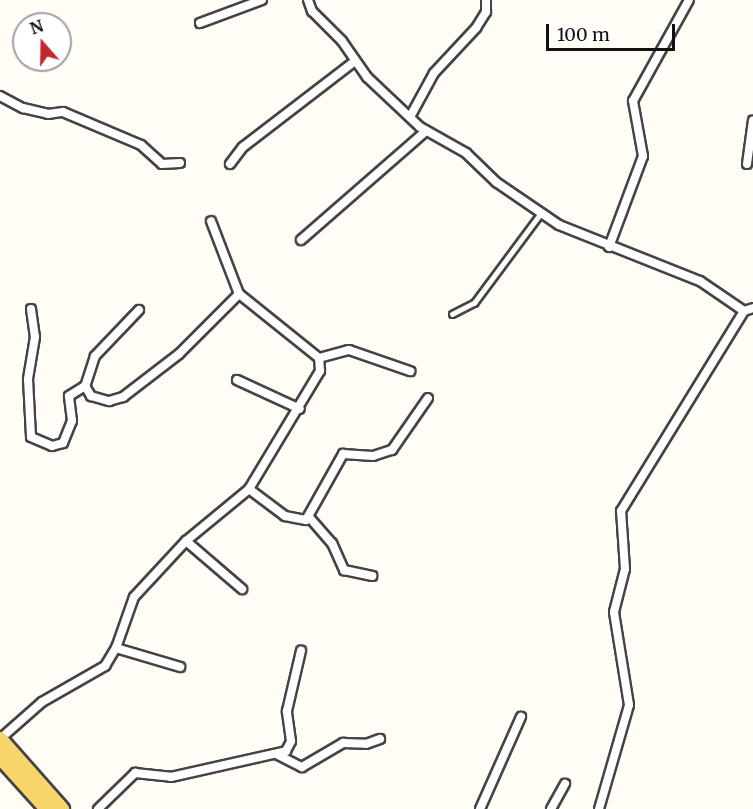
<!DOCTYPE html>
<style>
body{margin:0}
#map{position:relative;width:753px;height:809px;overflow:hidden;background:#fffdf5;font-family:Merriweather,serif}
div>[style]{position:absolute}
.roads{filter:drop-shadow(2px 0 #444) drop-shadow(-2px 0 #444) drop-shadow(0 2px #444) drop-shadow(0 -2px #444)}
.lane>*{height:4.5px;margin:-2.25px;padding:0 2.25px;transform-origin:2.25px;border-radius:2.25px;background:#fff}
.street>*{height:8px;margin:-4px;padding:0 4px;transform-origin:4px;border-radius:4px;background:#fff}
.primary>*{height:14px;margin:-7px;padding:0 7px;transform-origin:7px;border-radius:7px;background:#f9d66b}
span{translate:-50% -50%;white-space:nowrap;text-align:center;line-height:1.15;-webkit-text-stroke:6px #fff;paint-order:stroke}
.north{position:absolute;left:12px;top:12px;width:60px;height:60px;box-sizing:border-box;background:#fff;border:2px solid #a0a0a0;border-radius:50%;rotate:340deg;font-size:16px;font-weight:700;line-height:24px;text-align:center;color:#111}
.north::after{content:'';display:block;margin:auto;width:21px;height:27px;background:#c4262e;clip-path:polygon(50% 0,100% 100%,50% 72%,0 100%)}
.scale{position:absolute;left:546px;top:24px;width:129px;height:27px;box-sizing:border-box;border:3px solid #111;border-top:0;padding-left:8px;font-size:18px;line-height:21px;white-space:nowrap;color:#111;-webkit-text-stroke:4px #fff;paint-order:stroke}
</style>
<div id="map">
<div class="roads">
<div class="lane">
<div style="left:452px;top:314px;width:25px;rotate:-27deg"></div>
<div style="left:474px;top:303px;width:111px;rotate:-53.4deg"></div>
</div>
<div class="street">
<div style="left:308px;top:0;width:12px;rotate:70deg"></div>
<div style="left:312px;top:11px;width:42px;rotate:45deg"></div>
<div style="left:342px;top:41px;width:44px;rotate:55.2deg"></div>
<div style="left:367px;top:77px;width:73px;rotate:43.3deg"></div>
<div style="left:420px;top:127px;width:53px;rotate:29.5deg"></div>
<div style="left:466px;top:153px;width:42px;rotate:44deg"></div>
<div style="left:496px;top:182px;width:76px;rotate:34.3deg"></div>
<div style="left:559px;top:225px;width:152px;rotate:21.7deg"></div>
<div style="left:700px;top:281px;width:53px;rotate:34.3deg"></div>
<div style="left:200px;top:23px;width:66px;rotate:-20.4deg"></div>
<div style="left:0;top:96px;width:26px;rotate:28deg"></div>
<div style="left:23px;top:108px;width:26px;rotate:13deg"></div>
<div style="left:48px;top:114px;width:15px;rotate:-8deg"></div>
<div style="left:63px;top:112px;width:85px;rotate:22.9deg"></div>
<div style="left:141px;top:145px;width:28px;rotate:42deg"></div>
<div style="left:162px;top:164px;width:18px;rotate:-3deg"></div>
<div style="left:410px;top:117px;width:50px;rotate:-61.4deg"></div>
<div style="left:434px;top:73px;width:62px;rotate:-47deg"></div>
<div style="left:476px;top:28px;width:19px;rotate:-58deg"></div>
<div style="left:486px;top:12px;width:12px;rotate:-90deg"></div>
<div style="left:230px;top:164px;width:21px;rotate:-53deg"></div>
<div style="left:243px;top:147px;width:141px;rotate:-37.5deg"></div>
<div style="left:747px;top:164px;width:44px;rotate:-82.2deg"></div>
<div style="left:301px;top:240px;width:166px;rotate:-41.1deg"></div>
<div style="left:609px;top:247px;width:97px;rotate:-69.5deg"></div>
<div style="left:643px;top:156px;width:56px;rotate:-100.3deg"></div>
<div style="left:633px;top:101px;width:115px;rotate:-61deg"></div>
<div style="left:31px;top:309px;width:28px;rotate:82deg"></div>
<div style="left:35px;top:337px;width:43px;rotate:99.5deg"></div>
<div style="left:28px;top:379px;width:58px;rotate:87deg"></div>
<div style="left:31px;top:437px;width:23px;rotate:23deg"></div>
<div style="left:52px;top:446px;width:11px;rotate:-15deg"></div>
<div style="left:63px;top:443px;width:24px;rotate:-68deg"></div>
<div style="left:72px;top:421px;width:25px;rotate:-97deg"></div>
<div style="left:69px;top:396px;width:19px;rotate:-32deg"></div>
<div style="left:139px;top:310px;width:64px;rotate:133.7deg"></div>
<div style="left:95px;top:356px;width:32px;rotate:108deg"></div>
<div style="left:85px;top:386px;width:12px;rotate:59deg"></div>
<div style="left:91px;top:396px;width:19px;rotate:16deg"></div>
<div style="left:109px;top:401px;width:15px;rotate:-16deg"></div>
<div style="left:123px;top:397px;width:71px;rotate:-37.5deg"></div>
<div style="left:179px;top:354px;width:85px;rotate:-45deg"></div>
<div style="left:319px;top:358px;width:31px;rotate:-15deg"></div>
<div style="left:349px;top:350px;width:65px;rotate:19deg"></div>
<div style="left:237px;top:380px;width:69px;rotate:24.7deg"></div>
<div style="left:249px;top:489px;width:45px;rotate:36.9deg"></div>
<div style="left:285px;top:516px;width:21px;rotate:11deg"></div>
<div style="left:306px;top:520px;width:76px;rotate:-60.7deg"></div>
<div style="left:343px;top:454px;width:30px;rotate:4deg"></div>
<div style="left:373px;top:456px;width:20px;rotate:-18deg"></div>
<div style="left:392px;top:450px;width:63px;rotate:-55.3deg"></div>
<div style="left:309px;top:517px;width:35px;rotate:49deg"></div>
<div style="left:332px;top:543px;width:30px;rotate:66deg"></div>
<div style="left:344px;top:570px;width:29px;rotate:12deg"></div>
<div style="left:186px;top:541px;width:74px;rotate:40.6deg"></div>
<div style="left:116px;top:648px;width:67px;rotate:16.5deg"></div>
<div style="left:0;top:739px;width:56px;rotate:-41.4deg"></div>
<div style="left:42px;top:702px;width:73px;rotate:-29.7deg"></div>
<div style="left:105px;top:666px;width:21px;rotate:-59deg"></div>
<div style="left:116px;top:648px;width:54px;rotate:-70.6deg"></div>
<div style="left:134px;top:597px;width:76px;rotate:-47.1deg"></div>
<div style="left:186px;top:541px;width:82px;rotate:-39.5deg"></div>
<div style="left:249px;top:489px;width:138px;rotate:-59deg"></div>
<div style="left:320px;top:371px;width:13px;rotate:-94deg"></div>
<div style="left:319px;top:358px;width:102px;rotate:-141.3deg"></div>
<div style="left:239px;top:294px;width:78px;rotate:-111deg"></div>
<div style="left:278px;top:755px;width:27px;rotate:27deg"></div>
<div style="left:302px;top:767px;width:48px;rotate:-30.3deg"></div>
<div style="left:343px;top:743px;width:23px;rotate:2deg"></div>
<div style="left:366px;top:744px;width:15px;rotate:-20deg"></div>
<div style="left:98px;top:809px;width:52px;rotate:-44.2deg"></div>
<div style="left:135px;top:773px;width:36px;rotate:6deg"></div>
<div style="left:171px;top:777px;width:118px;rotate:-12.7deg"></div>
<div style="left:286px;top:751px;width:11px;rotate:-63deg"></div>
<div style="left:291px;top:741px;width:30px;rotate:-98deg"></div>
<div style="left:287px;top:711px;width:62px;rotate:-76.9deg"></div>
<div style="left:480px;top:809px;width:101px;rotate:-66deg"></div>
<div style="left:551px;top:809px;width:29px;rotate:-61deg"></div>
<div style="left:599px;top:809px;width:108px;rotate:-73.9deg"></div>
<div style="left:629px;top:705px;width:94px;rotate:-99.2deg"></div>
<div style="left:614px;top:612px;width:44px;rotate:-75.7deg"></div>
<div style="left:625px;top:569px;width:58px;rotate:-93.9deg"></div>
<div style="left:621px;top:511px;width:235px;rotate:-58.4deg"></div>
<div style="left:744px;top:311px;width:9px;rotate:-18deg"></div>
</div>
<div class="primary">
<div style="left:0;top:739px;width:94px;rotate:48.5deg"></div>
<div style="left:0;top:757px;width:70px;rotate:47.9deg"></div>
</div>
</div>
<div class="north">N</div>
<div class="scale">100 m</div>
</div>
